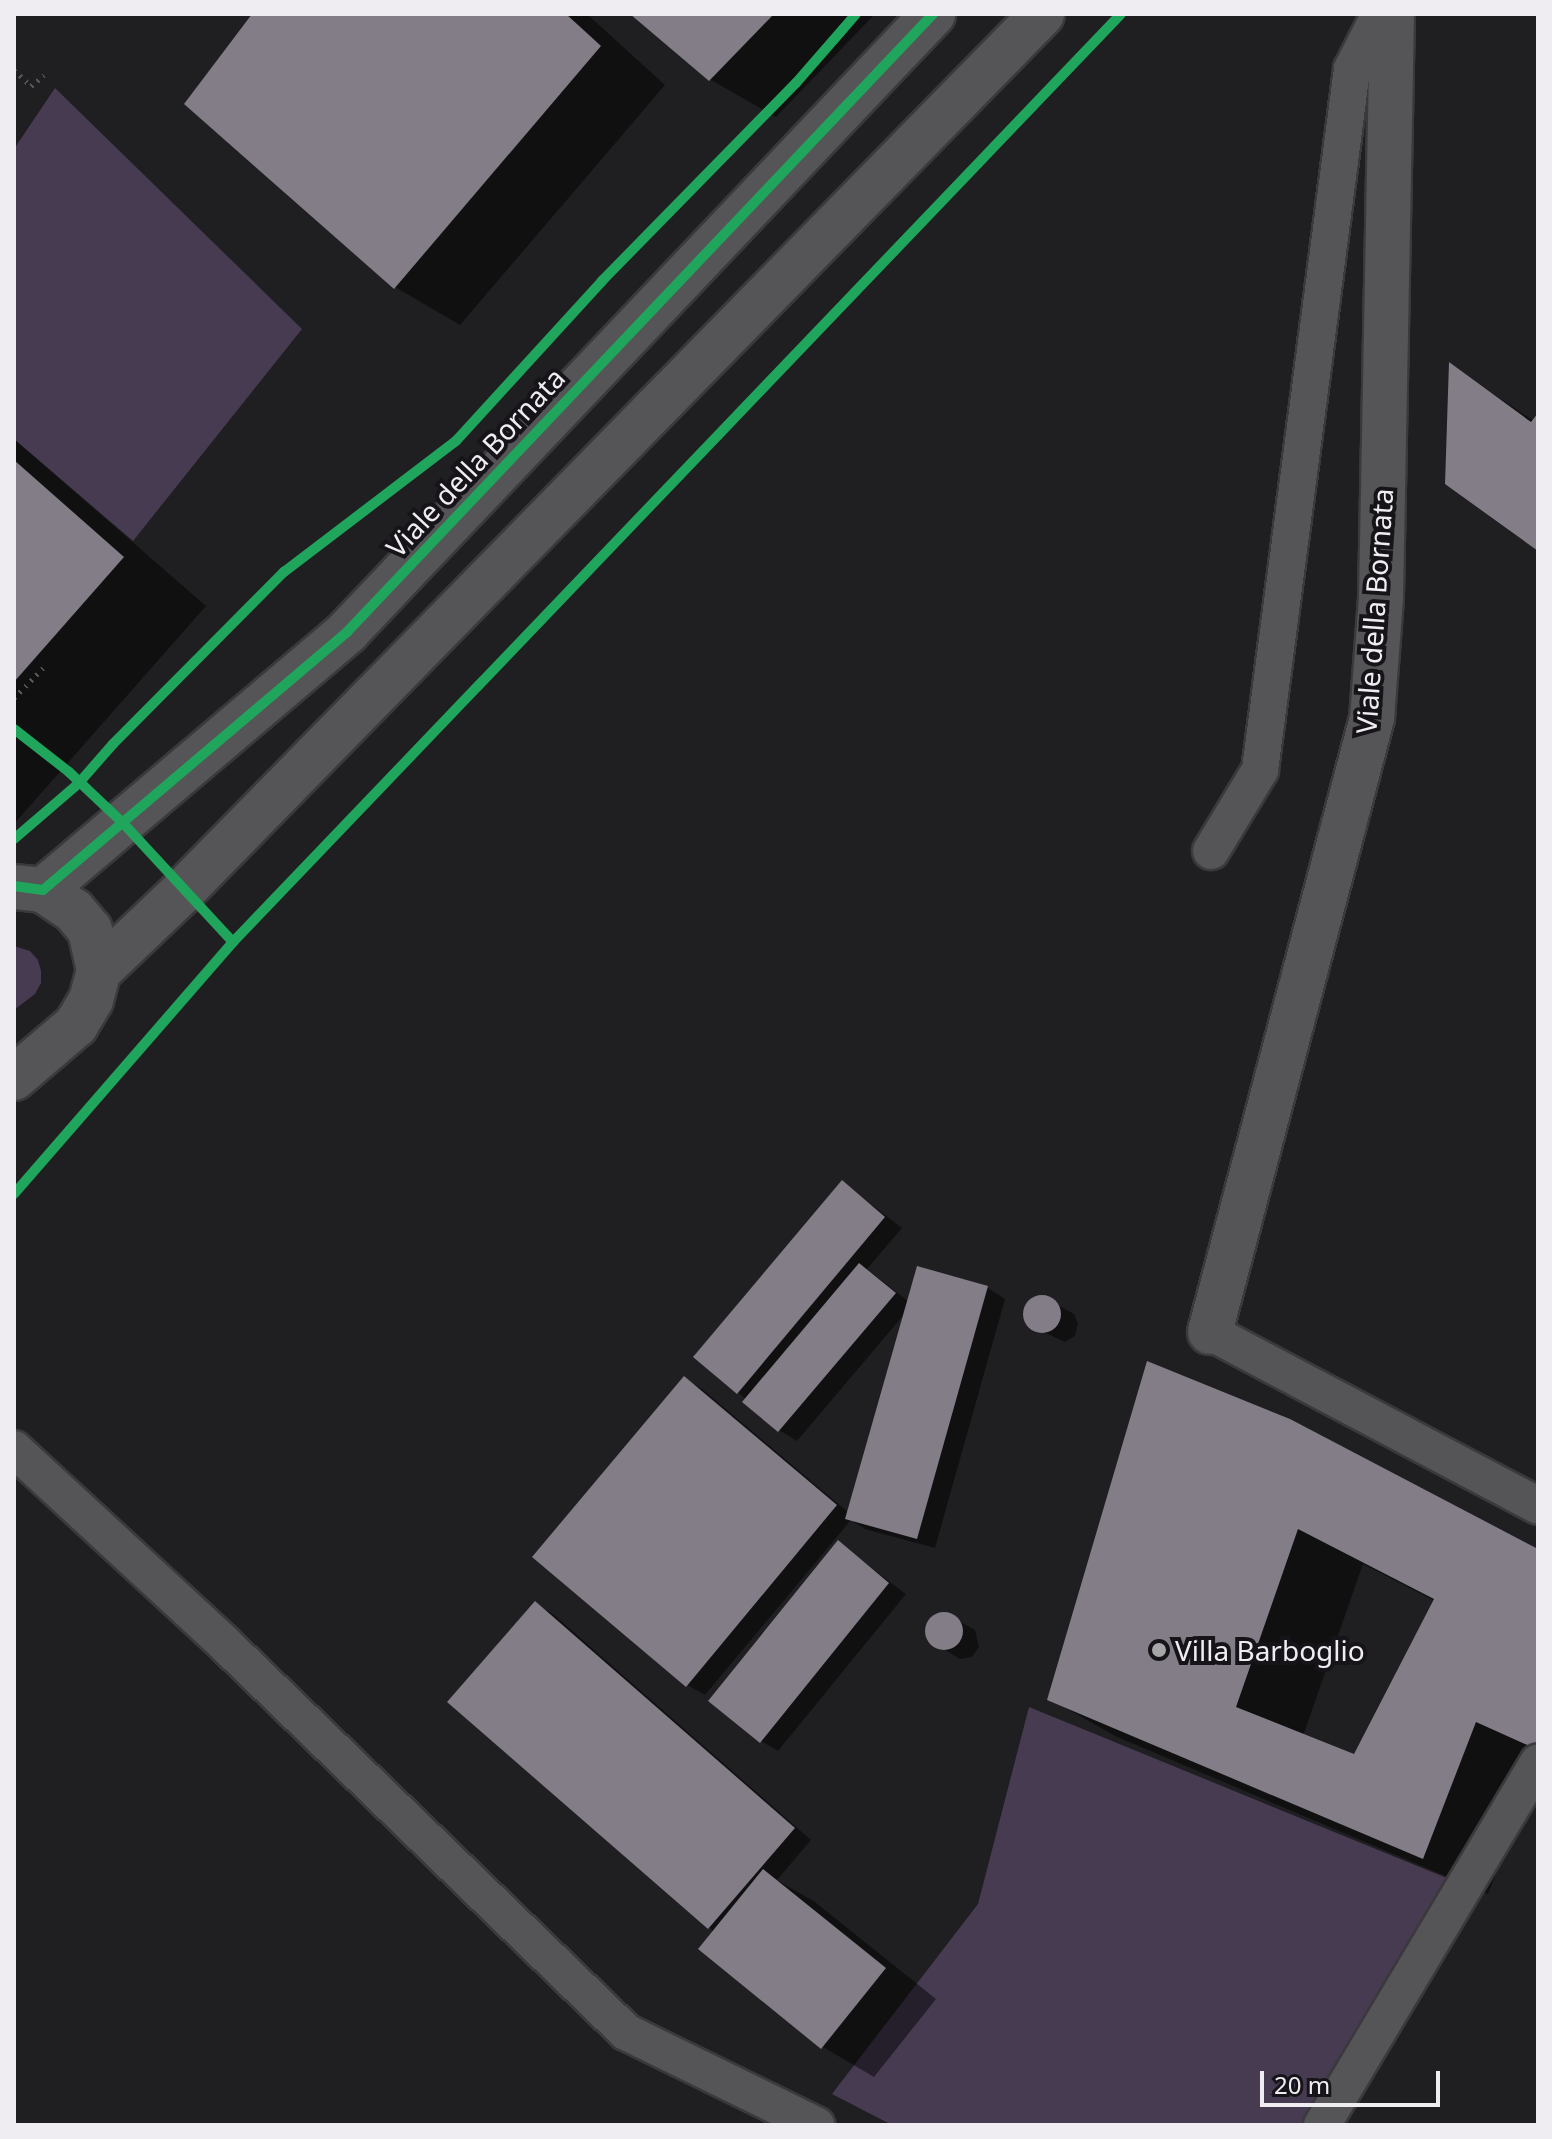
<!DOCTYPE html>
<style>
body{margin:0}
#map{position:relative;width:1552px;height:2139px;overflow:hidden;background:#1f1e21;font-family:"Noto Sans",sans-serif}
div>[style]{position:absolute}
.green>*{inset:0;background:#473b52}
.shadow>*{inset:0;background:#0007}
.building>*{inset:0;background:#827d87}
.round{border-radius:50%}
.path>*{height:5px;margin-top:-2.5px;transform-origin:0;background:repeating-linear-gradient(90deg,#575658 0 2px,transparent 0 8px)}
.roads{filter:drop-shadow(2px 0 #3b393c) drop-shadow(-2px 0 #3b393c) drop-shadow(0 2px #3b393c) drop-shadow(0 -2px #3b393c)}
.lane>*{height:36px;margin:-18px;padding:0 18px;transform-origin:18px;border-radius:18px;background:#555456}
.street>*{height:44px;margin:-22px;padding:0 22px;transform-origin:22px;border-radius:22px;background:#555456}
.secondary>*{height:44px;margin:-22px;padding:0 22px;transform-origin:22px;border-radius:22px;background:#555456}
.cycleway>*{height:10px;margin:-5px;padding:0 5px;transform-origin:5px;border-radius:5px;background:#20a55d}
.dots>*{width:22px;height:22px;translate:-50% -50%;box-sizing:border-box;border:4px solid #161419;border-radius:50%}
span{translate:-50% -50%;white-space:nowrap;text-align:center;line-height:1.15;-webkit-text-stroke:8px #161419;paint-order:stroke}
.street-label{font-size:28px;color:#efedf1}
.poi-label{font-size:28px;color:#efedf1}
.left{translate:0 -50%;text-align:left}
.frame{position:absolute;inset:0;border:16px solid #efedf1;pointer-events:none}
.scale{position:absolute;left:1260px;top:2071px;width:180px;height:36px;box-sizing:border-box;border:4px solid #efedf1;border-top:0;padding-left:10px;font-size:24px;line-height:28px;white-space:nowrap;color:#efedf1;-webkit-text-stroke:6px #161419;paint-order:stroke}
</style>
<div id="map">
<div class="green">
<div style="clip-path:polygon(55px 88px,302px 329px,133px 541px,14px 439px,14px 149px)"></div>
<div style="clip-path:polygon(14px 946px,30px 951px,38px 960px,41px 971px,41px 983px,35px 994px,14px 1010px)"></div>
<div style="clip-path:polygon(1029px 1707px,1459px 1883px,1307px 2125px,892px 2125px,832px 2094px,978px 1904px)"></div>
</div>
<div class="shadow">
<div style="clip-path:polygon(254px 14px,587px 14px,665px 85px,460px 325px,395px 287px)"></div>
<div style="clip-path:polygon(634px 14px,875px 14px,776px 117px,711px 80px)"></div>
<div style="clip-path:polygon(1451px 366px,1534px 421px,1538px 416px,1538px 549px)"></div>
<div style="clip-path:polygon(14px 439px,206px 606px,14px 824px)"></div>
<div style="clip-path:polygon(843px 1183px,902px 1228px,867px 1269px,909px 1302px,919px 1268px,988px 1288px,1005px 1299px,935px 1548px,865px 1529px,851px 1520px,705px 1695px,687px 1685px,684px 1379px,702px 1389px,849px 1513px,907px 1311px,797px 1441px,779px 1430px,738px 1392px)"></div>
<div style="clip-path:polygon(1045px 1298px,1074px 1314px,1078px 1324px,1075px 1336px,1065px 1342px,1030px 1326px,1025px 1315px,1033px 1300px)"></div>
<div style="clip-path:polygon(evenodd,1289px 1421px,1538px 1552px,1538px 1766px,1488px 1894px,1115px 1736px,1050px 1699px,1289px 1421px,1363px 1564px,1435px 1601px,1354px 1756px,1303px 1736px,1363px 1564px)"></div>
<div style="clip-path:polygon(838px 1543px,906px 1594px,778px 1751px,761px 1741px)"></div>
<div style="clip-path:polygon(535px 1604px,553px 1614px,811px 1840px,777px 1880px,815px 1902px,936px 1999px,874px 2077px,823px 2047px,709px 1927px)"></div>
<div style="clip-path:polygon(946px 1614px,975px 1630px,979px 1647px,972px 1657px,960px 1659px,932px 1642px,927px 1631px,930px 1621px)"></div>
</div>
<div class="building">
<div style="clip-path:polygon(252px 14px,566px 14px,601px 46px,394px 289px,184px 104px)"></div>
<div style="clip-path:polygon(630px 14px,774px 14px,709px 81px)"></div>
<div style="clip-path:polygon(1449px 362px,1531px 422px,1538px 413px,1538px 551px,1445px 484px)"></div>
<div style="clip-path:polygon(14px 460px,124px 557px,14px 682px)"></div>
<div style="clip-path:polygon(842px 1180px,885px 1217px,737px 1394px,693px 1357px)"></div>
<div style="clip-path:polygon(859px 1263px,896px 1293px,778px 1432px,742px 1402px)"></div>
<div style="clip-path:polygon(917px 1266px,988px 1286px,917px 1539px,845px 1519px)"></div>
<div class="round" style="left:1023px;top:1295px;width:38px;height:38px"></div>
<div style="clip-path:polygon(evenodd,1147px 1361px,1290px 1419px,1538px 1549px,1538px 1739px,1534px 1748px,1476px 1722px,1423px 1859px,1047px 1700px,1147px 1361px,1298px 1529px,1434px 1599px,1354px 1754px,1236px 1707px,1298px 1529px)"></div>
<div style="clip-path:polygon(684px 1376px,837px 1505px,686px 1687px,532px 1557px)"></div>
<div style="clip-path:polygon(838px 1540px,889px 1583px,760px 1743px,708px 1701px)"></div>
<div style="clip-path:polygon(535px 1601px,795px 1828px,708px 1929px,447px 1702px)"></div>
<div class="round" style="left:925px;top:1612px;width:38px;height:38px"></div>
<div style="clip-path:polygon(763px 1869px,886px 1968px,821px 2049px,698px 1949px)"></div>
</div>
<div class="path">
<div style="left:14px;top:70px;width:23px;rotate:43deg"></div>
<div style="left:31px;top:86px;width:17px;rotate:-40deg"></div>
<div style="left:14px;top:698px;width:46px;rotate:-45.9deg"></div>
<div style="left:14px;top:729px;width:70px;rotate:38deg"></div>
<div style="left:69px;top:772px;width:15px;rotate:53deg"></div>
</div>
<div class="roads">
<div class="lane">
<div style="left:1211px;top:851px;width:95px;rotate:-58.8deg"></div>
<div style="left:1260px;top:770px;width:707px;rotate:-82.52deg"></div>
<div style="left:1352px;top:69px;width:62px;rotate:-63deg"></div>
<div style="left:1210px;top:1332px;width:371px;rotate:27.9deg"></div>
<div style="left:14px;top:1449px;width:286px;rotate:42.7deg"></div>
<div style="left:224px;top:1643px;width:559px;rotate:44.06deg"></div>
<div style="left:626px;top:2032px;width:212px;rotate:26.1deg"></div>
<div style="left:1322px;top:2125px;width:422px;rotate:-59.2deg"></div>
</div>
<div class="street">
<div style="left:1210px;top:1332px;width:635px;rotate:-75.22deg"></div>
<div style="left:1372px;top:718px;width:121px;rotate:-85.7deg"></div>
<div style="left:1381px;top:597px;width:583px;rotate:-88.92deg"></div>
</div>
<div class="secondary">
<div style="left:43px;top:890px;width:399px;rotate:-40.3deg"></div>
<div style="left:347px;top:632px;width:852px;rotate:-46.52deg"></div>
<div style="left:99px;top:971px;width:115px;rotate:-43.6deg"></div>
<div style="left:182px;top:892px;width:1229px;rotate:-45.59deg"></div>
<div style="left:14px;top:1078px;width:82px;rotate:-40.5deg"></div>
<div style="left:76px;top:1025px;width:29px;rotate:-59deg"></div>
<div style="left:91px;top:1000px;width:30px;rotate:-75deg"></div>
<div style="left:99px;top:971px;width:42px;rotate:-102.4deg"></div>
<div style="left:90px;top:930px;width:25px;rotate:-130deg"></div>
<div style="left:74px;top:911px;width:37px;rotate:-146deg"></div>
<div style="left:43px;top:890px;width:27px;rotate:-174deg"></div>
</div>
</div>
<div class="cycleway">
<div style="left:14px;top:729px;width:70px;rotate:38deg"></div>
<div style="left:69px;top:772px;width:74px;rotate:43.4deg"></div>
<div style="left:123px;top:823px;width:162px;rotate:47.3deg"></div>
<div style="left:14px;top:839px;width:84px;rotate:-40.7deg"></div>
<div style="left:78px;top:784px;width:53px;rotate:-48.8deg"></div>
<div style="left:113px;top:744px;width:243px;rotate:-45.2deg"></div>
<div style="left:284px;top:572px;width:216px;rotate:-37.3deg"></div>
<div style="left:456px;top:441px;width:217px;rotate:-47.6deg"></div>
<div style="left:602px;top:281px;width:277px;rotate:-45.6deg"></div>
<div style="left:796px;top:83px;width:91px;rotate:-49deg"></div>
<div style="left:14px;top:886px;width:29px;rotate:8deg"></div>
<div style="left:43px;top:890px;width:399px;rotate:-40.3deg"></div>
<div style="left:347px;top:632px;width:852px;rotate:-46.52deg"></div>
<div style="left:14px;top:1194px;width:334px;rotate:-49deg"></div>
<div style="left:233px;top:942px;width:1284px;rotate:-46.26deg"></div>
</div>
<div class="dots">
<div style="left:1159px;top:1650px;background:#a6a5a8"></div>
</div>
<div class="street-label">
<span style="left:475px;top:462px;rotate:-47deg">Viale della Bornata</span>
<span style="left:1374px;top:611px;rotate:-86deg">Viale della Bornata</span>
</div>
<div class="poi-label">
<span class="left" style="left:1175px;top:1650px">Villa Barboglio</span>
</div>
<div class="frame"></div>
<div class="scale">20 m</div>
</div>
